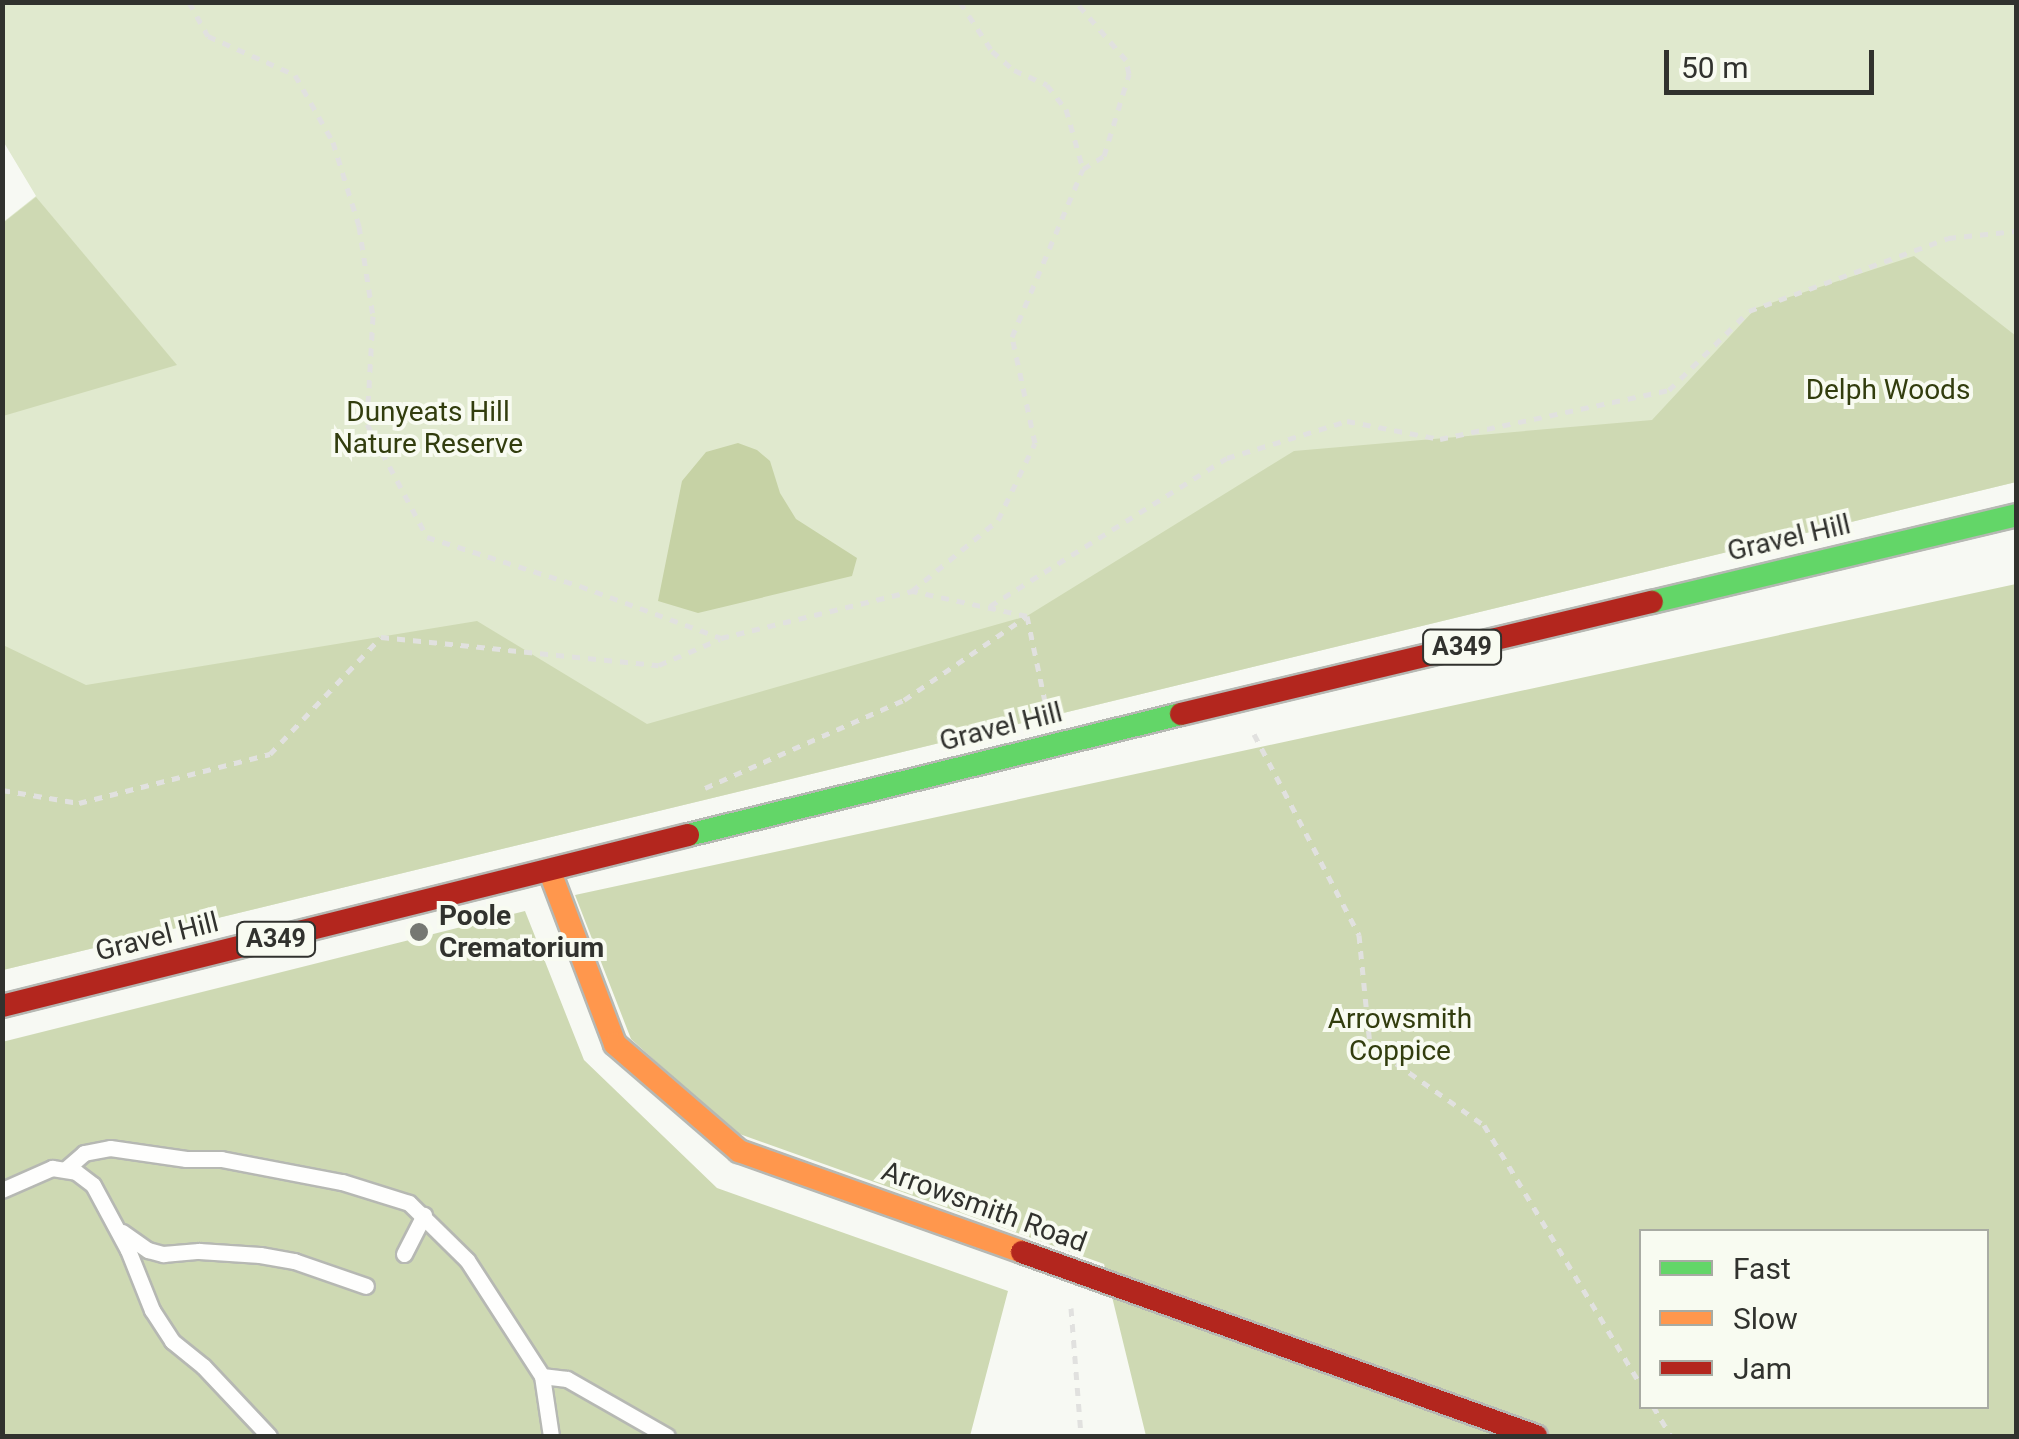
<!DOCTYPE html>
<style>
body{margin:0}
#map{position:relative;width:2019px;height:1439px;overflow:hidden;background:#f7f9f3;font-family:Roboto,sans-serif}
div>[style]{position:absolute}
.green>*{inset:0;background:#e0e9ce}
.forest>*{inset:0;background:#ced9b3}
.water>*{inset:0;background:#c6d2a5}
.path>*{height:5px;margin-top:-2.5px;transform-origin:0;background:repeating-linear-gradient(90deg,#e1e1df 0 8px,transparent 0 16px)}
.roads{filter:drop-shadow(2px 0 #b6b8b3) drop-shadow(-2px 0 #b6b8b3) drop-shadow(0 2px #b6b8b3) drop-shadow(0 -2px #b6b8b3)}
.lane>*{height:15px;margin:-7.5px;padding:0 7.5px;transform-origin:7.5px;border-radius:7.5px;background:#fefefd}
.fast>*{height:22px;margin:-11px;padding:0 11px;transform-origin:11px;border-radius:11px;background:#63d668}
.slow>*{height:22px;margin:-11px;padding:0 11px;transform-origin:11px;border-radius:11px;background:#ff974d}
.jam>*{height:22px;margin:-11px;padding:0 11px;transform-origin:11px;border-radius:11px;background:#b3261e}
.dots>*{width:28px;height:28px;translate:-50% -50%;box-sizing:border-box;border:5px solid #f8fbf1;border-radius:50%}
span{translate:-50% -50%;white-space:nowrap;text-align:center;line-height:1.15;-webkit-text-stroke:8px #f8fbf1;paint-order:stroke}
.shield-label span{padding:2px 8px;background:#f8fbf1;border:2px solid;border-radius:8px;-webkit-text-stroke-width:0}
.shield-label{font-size:25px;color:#31322e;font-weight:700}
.park-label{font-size:28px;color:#323d0e}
.street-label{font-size:28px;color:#31322e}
.poi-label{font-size:28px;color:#31322e;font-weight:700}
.left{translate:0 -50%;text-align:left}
.frame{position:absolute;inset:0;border:5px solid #31322e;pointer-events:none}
.legend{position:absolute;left:1639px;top:1229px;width:350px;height:180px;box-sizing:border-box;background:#f8fbf1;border:2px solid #a8aba3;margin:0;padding:12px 18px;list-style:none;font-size:30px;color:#31322e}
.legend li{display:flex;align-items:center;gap:20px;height:50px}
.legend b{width:50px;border:2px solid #a8aba3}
.scale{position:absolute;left:1664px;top:50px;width:210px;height:45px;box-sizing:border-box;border:5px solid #31322e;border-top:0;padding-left:12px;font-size:30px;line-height:35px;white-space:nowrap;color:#31322e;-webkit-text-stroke:8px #f8fbf1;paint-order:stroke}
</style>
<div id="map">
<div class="green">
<div style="clip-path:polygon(3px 3px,2016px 3px,2016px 482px,3px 970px,2px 223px,36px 196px,3px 141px)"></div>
</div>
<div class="forest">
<div style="clip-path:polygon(36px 197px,177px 365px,3px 416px,3px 223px)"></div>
<div style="clip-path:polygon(1914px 256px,2016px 336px,2016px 482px,3px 970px,3px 645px,86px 685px,477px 621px,647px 724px,1027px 616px,1294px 451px,1652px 420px,1756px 308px)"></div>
<div style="clip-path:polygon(evenodd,2016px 584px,2016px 1436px,1146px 1436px,1104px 1264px,734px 1132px,631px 1039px,575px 895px,2016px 584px,1642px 1232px,1986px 1232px,1986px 1406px,1642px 1406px,1642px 1232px)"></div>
<div style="clip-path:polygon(525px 911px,584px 1060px,717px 1188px,1008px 1291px,970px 1436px,3px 1436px,2px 1042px)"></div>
</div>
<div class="water">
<div style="clip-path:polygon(738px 443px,757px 450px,770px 461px,780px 493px,796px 519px,857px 558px,852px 576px,698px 613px,658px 601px,682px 481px,706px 452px)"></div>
</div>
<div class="path">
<div style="left:189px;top:2px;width:39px;rotate:61deg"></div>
<div style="left:208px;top:36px;width:95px;rotate:24.1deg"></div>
<div style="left:295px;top:75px;width:77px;rotate:60.4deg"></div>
<div style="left:333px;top:142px;width:88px;rotate:72.8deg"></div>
<div style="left:359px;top:226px;width:91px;rotate:81.2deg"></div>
<div style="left:373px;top:316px;width:108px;rotate:93.2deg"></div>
<div style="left:367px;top:424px;width:128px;rotate:62deg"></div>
<div style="left:427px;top:537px;width:161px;rotate:17.8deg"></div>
<div style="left:580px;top:586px;width:150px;rotate:20.2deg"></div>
<div style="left:721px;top:638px;width:197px;rotate:-13.8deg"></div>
<div style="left:960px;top:2px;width:59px;rotate:56.9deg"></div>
<div style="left:992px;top:51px;width:29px;rotate:41deg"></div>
<div style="left:1014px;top:70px;width:36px;rotate:24deg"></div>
<div style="left:1047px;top:85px;width:31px;rotate:52deg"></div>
<div style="left:1066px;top:109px;width:62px;rotate:74.2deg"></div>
<div style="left:990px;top:606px;width:279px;rotate:-32deg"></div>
<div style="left:1227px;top:458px;width:126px;rotate:-17.1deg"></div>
<div style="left:1347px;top:421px;width:95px;rotate:11deg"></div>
<div style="left:1440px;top:439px;width:234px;rotate:-12.1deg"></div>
<div style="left:1669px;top:390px;width:112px;rotate:-44.6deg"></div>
<div style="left:1749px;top:311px;width:212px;rotate:-20.1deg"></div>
<div style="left:1948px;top:238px;width:68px;rotate:-5.9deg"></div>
<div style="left:1027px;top:616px;width:92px;rotate:78.1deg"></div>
<div style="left:1254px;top:734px;width:227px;rotate:62.4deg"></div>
<div style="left:1359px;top:935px;width:111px;rotate:84.3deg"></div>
<div style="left:1370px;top:1045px;width:139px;rotate:35.1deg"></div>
<div style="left:1484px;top:1125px;width:306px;rotate:58.9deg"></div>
<div style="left:705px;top:788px;width:218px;rotate:-23.9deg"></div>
<div style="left:904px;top:700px;width:149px;rotate:-34.3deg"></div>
<div style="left:1027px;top:616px;width:118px;rotate:-167.7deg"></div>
<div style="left:912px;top:591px;width:112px;rotate:-39.5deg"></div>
<div style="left:998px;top:520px;width:85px;rotate:-64.3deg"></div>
<div style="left:1035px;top:443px;width:108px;rotate:-102.2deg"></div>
<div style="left:1012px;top:337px;width:182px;rotate:-67.1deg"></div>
<div style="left:1083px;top:169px;width:25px;rotate:-32deg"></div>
<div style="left:1104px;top:156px;width:86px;rotate:-73deg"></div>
<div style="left:1129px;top:74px;width:14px;rotate:-102deg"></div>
<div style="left:1126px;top:60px;width:77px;rotate:-130.8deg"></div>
<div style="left:2px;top:790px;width:78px;rotate:9.6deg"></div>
<div style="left:79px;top:803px;width:197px;rotate:-14.4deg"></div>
<div style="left:270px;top:754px;width:161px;rotate:-46.5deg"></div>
<div style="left:381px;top:637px;width:279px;rotate:5.8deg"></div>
<div style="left:659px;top:665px;width:66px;rotate:-23.1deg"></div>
<div style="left:1071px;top:1308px;width:128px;rotate:85.5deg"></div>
<div style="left:1653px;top:1406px;width:35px;rotate:59deg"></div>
</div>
<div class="roads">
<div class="lane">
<div style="left:67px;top:1168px;width:23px;rotate:-41deg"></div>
<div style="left:84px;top:1153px;width:26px;rotate:-11deg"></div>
<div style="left:110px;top:1148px;width:77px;rotate:8.2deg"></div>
<div style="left:186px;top:1159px;width:35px"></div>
<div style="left:221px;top:1159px;width:123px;rotate:10.8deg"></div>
<div style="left:342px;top:1182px;width:70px;rotate:17.4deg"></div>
<div style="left:409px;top:1203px;width:81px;rotate:44.5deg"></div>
<div style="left:467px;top:1260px;width:138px;rotate:57.1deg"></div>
<div style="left:542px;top:1376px;width:61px;rotate:81.5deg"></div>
<div style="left:2px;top:1190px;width:55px;rotate:-23.7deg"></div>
<div style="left:52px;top:1168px;width:24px;rotate:9deg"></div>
<div style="left:76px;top:1172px;width:21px;rotate:37deg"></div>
<div style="left:93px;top:1185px;width:74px;rotate:61.7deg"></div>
<div style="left:128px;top:1250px;width:65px;rotate:68.2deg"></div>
<div style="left:152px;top:1310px;width:37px;rotate:57deg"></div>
<div style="left:172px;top:1341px;width:40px;rotate:39deg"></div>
<div style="left:203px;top:1366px;width:96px;rotate:46.7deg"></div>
<div style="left:122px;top:1232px;width:32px;rotate:35deg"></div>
<div style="left:148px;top:1250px;width:16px;rotate:15deg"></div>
<div style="left:163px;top:1254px;width:36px;rotate:-5deg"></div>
<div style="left:199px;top:1251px;width:61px;rotate:3.8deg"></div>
<div style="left:260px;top:1255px;width:35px;rotate:10deg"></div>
<div style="left:294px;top:1261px;width:76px;rotate:19.1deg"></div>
<div style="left:404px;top:1254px;width:44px;rotate:-62.9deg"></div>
<div style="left:542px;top:1376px;width:25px;rotate:7deg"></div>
<div style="left:567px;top:1379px;width:115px;rotate:29.7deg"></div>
</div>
<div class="fast">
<div style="left:1652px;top:602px;width:374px;rotate:-13.4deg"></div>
<div style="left:688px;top:835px;width:508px;rotate:-13.79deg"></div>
</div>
<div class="slow">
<div style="left:550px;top:872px;width:184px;rotate:69.3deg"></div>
<div style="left:615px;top:1044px;width:164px;rotate:40.8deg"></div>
<div style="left:739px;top:1151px;width:300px;rotate:19.6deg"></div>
</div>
<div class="jam">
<div style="left:1181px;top:714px;width:484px;rotate:-13.4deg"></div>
<div style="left:2px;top:1006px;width:707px;rotate:-14deg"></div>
<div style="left:1022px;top:1252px;width:546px;rotate:19.7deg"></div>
</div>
</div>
<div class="dots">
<div style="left:419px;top:932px;background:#767873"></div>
</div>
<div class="shield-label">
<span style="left:1462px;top:647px">A349</span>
<span style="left:276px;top:939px">A349</span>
</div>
<div class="park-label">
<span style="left:1888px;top:390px">Delph Woods</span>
<span style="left:428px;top:428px">Dunyeats Hill<br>Nature Reserve</span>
<span style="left:1400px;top:1035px">Arrowsmith<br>Coppice</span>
</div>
<div class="street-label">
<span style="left:1789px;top:538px;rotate:-13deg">Gravel Hill</span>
<span style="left:1001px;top:727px;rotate:-14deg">Gravel Hill</span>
<span style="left:157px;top:937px;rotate:-14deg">Gravel Hill</span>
<span style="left:984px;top:1207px;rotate:20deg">Arrowsmith Road</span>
</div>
<div class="poi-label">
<span class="left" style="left:439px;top:932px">Poole<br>Crematorium</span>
</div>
<div class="frame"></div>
<ul class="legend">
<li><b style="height:12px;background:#63d668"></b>Fast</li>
<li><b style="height:12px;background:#ff974d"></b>Slow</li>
<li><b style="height:12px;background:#b3261e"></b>Jam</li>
</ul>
<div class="scale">50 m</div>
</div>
